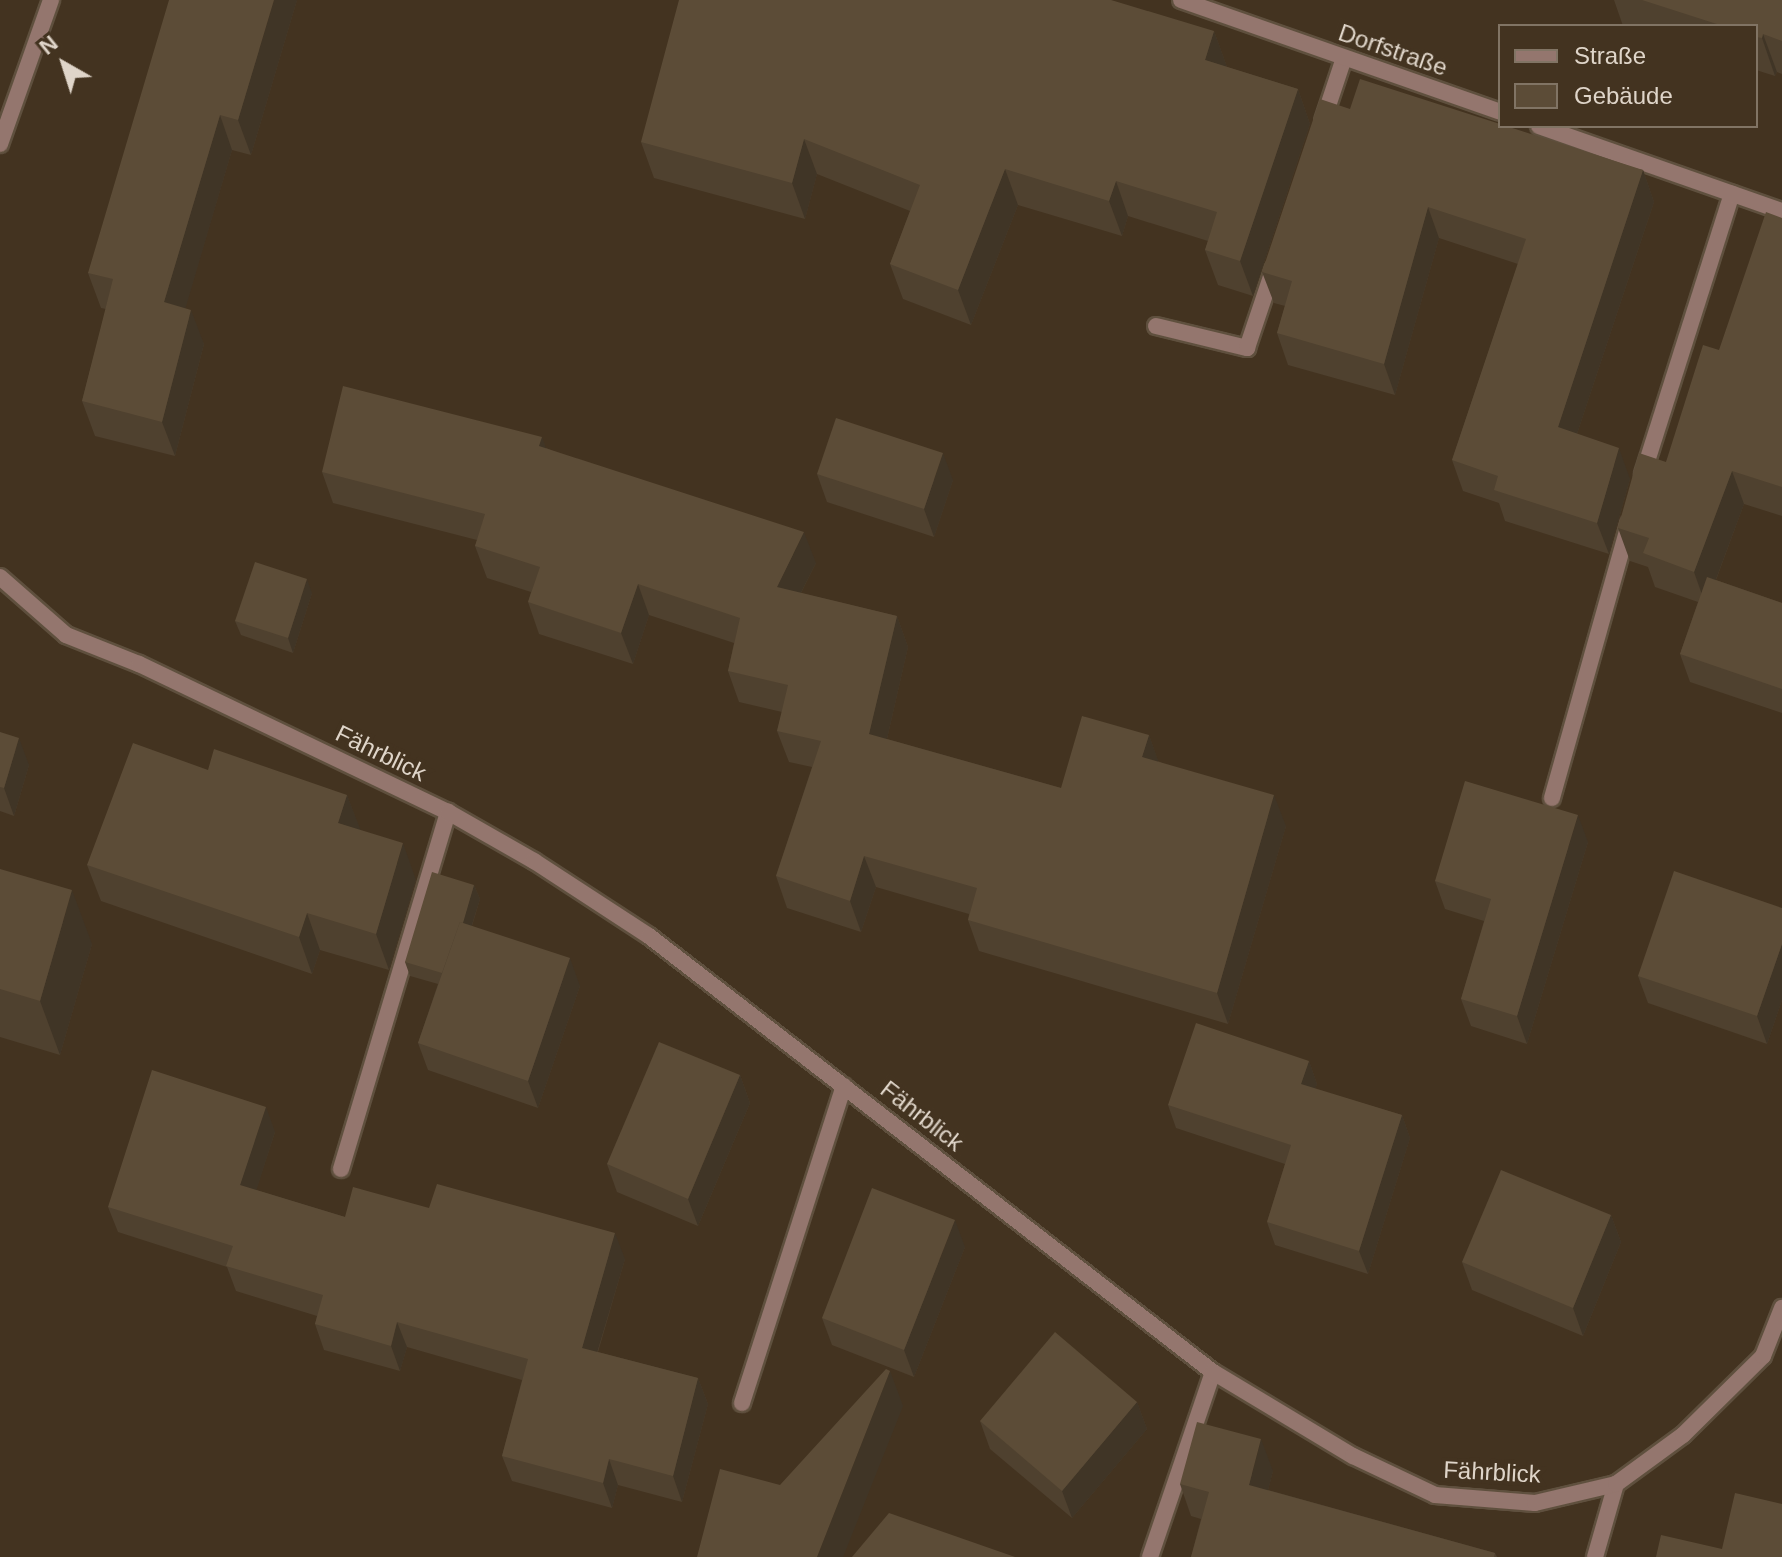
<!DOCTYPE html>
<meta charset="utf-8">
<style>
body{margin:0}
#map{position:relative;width:1782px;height:1557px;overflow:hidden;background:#433320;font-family:Arial,sans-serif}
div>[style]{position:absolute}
.roads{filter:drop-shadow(2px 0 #5f503e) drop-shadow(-2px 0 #5f503e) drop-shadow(0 2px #5f503e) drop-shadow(0 -2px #5f503e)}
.lane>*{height:16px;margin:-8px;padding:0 8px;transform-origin:8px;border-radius:8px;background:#94766e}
.street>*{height:16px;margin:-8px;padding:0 8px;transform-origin:8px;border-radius:8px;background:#94766e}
.wall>*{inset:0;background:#4f412f}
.shaded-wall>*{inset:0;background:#403526}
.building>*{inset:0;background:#5c4c37}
span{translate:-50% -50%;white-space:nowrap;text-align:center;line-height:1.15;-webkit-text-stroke:8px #433320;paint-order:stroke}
.street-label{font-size:24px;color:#dfd5c9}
.legend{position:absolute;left:1498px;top:24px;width:260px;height:104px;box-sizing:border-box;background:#433320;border:2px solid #817464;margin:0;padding:10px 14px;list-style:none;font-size:24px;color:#dfd5c9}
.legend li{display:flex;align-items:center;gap:16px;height:40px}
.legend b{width:40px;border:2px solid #817464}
.north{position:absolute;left:24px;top:24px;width:80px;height:80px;-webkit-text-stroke:6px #433320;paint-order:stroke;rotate:321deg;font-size:22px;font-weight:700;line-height:32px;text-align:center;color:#dfd5c9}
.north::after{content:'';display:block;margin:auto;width:28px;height:36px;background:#dfd5c9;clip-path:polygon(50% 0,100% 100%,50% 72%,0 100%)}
</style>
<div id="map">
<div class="roads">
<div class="lane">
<div style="left:1323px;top:121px;width:66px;rotate:-71.6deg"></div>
<div style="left:1156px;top:326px;width:94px;rotate:13.6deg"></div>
<div style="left:1247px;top:348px;width:84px;rotate:-71.4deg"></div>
<div style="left:1643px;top:474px;width:294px;rotate:-72.4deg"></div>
<div style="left:1552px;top:798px;width:285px;rotate:-74.3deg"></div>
<div style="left:341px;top:1169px;width:373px;rotate:-73.3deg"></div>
<div style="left:742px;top:1403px;width:333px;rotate:-72.2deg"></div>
<div style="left:1150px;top:1557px;width:195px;rotate:-71.2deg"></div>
<div style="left:1595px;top:1557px;width:76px;rotate:-74deg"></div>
</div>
<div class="street">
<div style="left:1181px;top:0;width:338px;rotate:19.3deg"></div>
<div style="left:1539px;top:126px;width:257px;rotate:19.3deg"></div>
<div style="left:0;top:144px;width:153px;rotate:-70.5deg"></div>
<div style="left:0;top:577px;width:88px;rotate:41.3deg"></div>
<div style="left:66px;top:635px;width:79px;rotate:21.7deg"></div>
<div style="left:139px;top:664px;width:343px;rotate:25.6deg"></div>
<div style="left:448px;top:812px;width:99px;rotate:29.7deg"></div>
<div style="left:534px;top:861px;width:137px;rotate:33.1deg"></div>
<div style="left:649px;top:936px;width:713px;rotate:37.71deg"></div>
<div style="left:1213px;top:1372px;width:163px;rotate:31deg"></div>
<div style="left:1353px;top:1456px;width:91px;rotate:25.4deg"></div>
<div style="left:1435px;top:1495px;width:100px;rotate:4.6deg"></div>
<div style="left:1535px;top:1503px;width:83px;rotate:-13.2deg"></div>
<div style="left:1616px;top:1484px;width:83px;rotate:-36.2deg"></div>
<div style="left:1683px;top:1435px;width:112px;rotate:-44.6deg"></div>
<div style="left:1763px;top:1356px;width:52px;rotate:-68.4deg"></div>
</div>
</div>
<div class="wall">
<div style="clip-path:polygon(297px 0,251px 155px,232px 150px,185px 308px,204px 344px,175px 456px,95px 436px,82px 401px,106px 309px,101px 308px,88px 273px)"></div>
<div style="clip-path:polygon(1614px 0,1782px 0,1782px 74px,1777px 72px,1775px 76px,1756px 70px,1756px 26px,1623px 26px)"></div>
<div style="clip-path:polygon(1214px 31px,1227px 67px,1298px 89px,1310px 124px,1253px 296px,1218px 285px,1205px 250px,1208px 241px,1128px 216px,1122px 236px,1018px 205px,971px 325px,903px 299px,890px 264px,910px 211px,817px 174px,805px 219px,654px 178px,641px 142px)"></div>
<div style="clip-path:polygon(1350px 109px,1643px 170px,1654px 202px,1577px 434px,1630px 479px,1609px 554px,1505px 521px,1499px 503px,1463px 491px,1452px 460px,1518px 264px,1439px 238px,1395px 395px,1288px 365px,1277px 333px,1285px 306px,1274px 303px,1262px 272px)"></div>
<div style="clip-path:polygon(1782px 218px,1782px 516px,1744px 504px,1716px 580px,1782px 603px,1782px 713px,1690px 682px,1680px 654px,1698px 602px,1655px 587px,1648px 567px,1630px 561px,1618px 528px,1666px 462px)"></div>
<div style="clip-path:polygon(546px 448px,816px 563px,801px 593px,897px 616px,908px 647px,887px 739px,1061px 788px,1149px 735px,1158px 761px,1286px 826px,1228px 1024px,979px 951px,968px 920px,969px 914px,876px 887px,861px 932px,787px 908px,776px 876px,812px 767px,789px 762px,777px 731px,782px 712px,739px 702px,728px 671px,734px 643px,649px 615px,633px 664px,539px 634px,528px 602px,531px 592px,487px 578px,475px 546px,477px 540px,333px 503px,322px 472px)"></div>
<div style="clip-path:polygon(817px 474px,953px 480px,934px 537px,827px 502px)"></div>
<div style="clip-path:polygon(312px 593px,293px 653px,241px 635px,235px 621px)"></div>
<div style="clip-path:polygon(0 732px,29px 765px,14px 816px,0 811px)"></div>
<div style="clip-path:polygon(208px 770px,347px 795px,360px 830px,416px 880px,389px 970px,320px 950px,312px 974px,101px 901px,87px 865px)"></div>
<div style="clip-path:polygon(1588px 842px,1527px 1044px,1471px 1026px,1461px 999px,1484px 921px,1445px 909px,1435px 881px)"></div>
<div style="clip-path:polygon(0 869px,92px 944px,60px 1055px,0 1037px)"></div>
<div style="clip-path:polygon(474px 885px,480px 899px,472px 926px,580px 986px,538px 1108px,428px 1070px,418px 1043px,438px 984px,410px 976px,405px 962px)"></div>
<div style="clip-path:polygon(1782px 908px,1782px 1000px,1767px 1044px,1648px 1003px,1638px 976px)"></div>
<div style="clip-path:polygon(1309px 1061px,1317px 1084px,1315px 1089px,1402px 1115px,1410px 1138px,1368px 1274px,1275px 1245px,1267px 1222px,1285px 1164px,1176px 1128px,1168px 1105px)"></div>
<div style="clip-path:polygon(740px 1075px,750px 1103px,698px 1226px,617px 1192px,607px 1164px)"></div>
<div style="clip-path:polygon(275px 1132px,256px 1190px,345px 1217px,429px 1208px,625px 1259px,598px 1352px,698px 1378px,708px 1404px,682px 1502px,618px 1485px,612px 1508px,512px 1481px,502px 1456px,522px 1380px,407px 1347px,400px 1371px,324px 1350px,315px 1324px,317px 1316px,236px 1291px,227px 1267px,118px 1232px,108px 1207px)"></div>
<div style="clip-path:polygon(1611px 1215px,1621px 1242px,1583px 1336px,1472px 1290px,1462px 1262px)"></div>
<div style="clip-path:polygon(965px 1247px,914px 1377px,832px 1345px,822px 1318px)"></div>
<div style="clip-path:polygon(1137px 1402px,1147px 1429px,1072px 1518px,990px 1449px,980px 1421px)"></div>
<div style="clip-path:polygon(1273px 1471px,1268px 1490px,1495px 1553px,1497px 1557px,1191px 1557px,1201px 1519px,1191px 1516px,1180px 1484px)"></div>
</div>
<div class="shaded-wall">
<div style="clip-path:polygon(274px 0,297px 0,251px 155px,238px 120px)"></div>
<div style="clip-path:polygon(1214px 31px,1227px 67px,1205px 60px)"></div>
<div style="clip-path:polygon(1763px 34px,1777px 72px,1775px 76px,1762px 38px)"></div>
<div style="clip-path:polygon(1298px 89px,1310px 124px,1253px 296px,1240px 261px)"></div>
<div style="clip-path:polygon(220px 115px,232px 150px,177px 337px,164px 302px)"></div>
<div style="clip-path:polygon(804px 139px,817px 174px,805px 219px,792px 183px)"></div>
<div style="clip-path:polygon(1005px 169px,1018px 205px,971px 325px,958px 290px)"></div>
<div style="clip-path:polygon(1643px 170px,1654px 202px,1569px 458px,1558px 427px)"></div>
<div style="clip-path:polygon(1116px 181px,1128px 216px,1122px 236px,1109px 201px)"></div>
<div style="clip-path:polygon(1428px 207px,1439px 238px,1395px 395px,1384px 364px)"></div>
<div style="clip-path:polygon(191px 310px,204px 344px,175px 456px,162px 422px)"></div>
<div style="clip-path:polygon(542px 437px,553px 468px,539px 446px)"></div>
<div style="clip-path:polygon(1619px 448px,1630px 479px,1609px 554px,1597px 523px)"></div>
<div style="clip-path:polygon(943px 453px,953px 480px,934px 537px,924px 509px)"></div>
<div style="clip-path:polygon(1732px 471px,1744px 504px,1706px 606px,1694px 572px)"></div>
<div style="clip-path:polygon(804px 532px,816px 563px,788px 618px,777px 587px)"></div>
<div style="clip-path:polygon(307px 579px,312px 593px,293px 653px,288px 638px)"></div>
<div style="clip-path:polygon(638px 584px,649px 615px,633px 664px,621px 633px)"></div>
<div style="clip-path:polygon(897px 616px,908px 647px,881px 765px,869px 734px)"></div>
<div style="clip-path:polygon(1149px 735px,1160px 766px,1142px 757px)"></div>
<div style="clip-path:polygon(19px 738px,29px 765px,14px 816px,4px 788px)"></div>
<div style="clip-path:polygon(347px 795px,361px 831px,338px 823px)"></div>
<div style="clip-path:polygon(1274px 795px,1286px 826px,1228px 1024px,1217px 993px)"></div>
<div style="clip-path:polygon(1578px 815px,1588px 842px,1527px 1044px,1517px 1016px)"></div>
<div style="clip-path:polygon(403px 843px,416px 880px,389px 970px,376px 934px)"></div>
<div style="clip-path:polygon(864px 856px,876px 887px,861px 932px,850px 901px)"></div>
<div style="clip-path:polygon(474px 885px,480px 899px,452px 989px,447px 974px)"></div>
<div style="clip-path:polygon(72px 890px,92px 944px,60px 1055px,40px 1001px)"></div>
<div style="clip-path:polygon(307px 913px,320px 950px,312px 974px,299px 937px)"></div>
<div style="clip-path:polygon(1782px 944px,1782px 1000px,1767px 1044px,1757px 1016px)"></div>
<div style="clip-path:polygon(570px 958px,580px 986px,538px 1108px,528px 1081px)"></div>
<div style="clip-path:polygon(1309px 1061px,1317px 1084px,1309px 1107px,1301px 1084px)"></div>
<div style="clip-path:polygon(740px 1075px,750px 1103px,698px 1226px,688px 1199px)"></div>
<div style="clip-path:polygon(266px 1107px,275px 1132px,250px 1210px,240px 1185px)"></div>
<div style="clip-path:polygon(1402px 1115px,1410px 1138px,1368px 1274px,1359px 1251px)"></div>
<div style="clip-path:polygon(1611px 1215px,1621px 1242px,1583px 1336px,1573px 1308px)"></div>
<div style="clip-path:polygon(955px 1220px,965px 1247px,914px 1377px,904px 1350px)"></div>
<div style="clip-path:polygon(615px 1233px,625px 1259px,591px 1373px,582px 1348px)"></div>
<div style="clip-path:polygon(397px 1322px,407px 1347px,400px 1371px,391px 1346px)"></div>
<div style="clip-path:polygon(890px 1371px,903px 1406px,843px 1557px,817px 1557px)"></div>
<div style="clip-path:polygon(698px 1378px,708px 1404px,682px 1502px,673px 1476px)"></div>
<div style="clip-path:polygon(1137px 1402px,1147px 1429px,1072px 1518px,1062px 1491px)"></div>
<div style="clip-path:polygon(1261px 1439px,1273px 1471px,1261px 1517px,1249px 1485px)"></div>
<div style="clip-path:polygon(609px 1459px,618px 1485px,612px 1508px,603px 1483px)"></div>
</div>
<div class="building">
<div style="clip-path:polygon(169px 0,274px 0,238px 120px,220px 115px,164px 302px,191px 310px,162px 422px,82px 401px,113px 279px,88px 273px)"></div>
<div style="clip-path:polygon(679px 0,1111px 0,1214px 31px,1205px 60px,1298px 89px,1240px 261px,1205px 250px,1217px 212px,1116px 181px,1109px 201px,1005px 169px,958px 290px,890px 264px,920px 185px,804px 139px,792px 183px,641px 142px)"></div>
<div style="clip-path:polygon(1642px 0,1782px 0,1782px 41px,1763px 34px,1762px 38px,1756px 37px,1756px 26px,1723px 26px)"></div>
<div style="clip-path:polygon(1360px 79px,1500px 124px,1500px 126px,1506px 126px,1643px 170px,1558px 427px,1619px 448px,1597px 523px,1494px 490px,1498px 476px,1452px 460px,1526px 239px,1428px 207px,1384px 364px,1277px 333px,1292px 281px,1262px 272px,1320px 99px,1350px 109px)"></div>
<div style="clip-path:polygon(1766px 212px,1782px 218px,1782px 487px,1732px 471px,1694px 572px,1643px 553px,1649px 538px,1618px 528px,1639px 453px,1666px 462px,1703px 345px,1719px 350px)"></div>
<div style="clip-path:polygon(343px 386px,542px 437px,539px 446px,804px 532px,777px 587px,897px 616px,869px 734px,1061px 788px,1082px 716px,1149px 735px,1142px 757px,1274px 795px,1217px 993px,968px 920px,977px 888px,864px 856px,850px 901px,776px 876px,821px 741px,777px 731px,788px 685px,728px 671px,740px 618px,638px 584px,621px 633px,528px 602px,540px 567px,475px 546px,485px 514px,322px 472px)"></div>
<div style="clip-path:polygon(836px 418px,943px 453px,924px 509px,817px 474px)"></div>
<div style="clip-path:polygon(255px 562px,307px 579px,288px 638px,235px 621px)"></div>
<div style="clip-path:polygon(1707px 577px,1782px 603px,1782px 689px,1680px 654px)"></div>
<div style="clip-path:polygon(0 732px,19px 738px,4px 788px,0 787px)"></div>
<div style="clip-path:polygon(133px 743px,208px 770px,214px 749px,347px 795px,338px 823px,403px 843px,376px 934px,307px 913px,299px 937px,87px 865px)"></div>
<div style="clip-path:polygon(1465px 781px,1578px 815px,1517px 1016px,1461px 999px,1491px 899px,1435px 881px)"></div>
<div style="clip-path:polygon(0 869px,72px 890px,40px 1001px,0 989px)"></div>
<div style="clip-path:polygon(1674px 871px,1782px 908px,1782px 944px,1757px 1016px,1638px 976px)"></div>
<div style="clip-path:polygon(432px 872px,474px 885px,463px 923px,460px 922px,442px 973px,405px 962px)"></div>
<div style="clip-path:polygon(460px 922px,570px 958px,528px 1081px,418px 1043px)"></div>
<div style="clip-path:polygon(1196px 1023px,1309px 1061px,1301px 1084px,1402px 1115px,1359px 1251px,1267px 1222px,1291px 1145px,1168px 1105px)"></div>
<div style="clip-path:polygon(659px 1042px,740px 1075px,688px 1199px,607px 1164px)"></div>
<div style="clip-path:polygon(152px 1070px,266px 1107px,240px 1185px,345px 1217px,353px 1187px,429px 1208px,437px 1184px,615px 1233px,582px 1348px,698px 1378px,673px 1476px,609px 1459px,603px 1483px,502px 1456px,528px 1359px,397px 1322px,391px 1346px,315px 1324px,323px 1295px,226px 1266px,233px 1246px,108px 1207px)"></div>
<div style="clip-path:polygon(1501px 1170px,1611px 1215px,1573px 1308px,1462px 1262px)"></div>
<div style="clip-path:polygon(872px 1188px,955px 1220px,904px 1350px,822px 1318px)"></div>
<div style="clip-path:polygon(1055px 1332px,1137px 1402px,1062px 1491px,980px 1421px)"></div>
<div style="clip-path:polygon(886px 1369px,890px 1371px,817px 1557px,697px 1557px,720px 1469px,780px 1485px)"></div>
<div style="clip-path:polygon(1197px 1422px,1261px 1439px,1249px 1485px,1495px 1553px,1494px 1557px,1191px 1557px,1209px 1492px,1180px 1484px)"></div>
<div style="clip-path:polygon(1735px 1493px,1782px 1504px,1782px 1557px,1656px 1557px,1661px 1535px,1722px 1549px)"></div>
<div style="clip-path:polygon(889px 1513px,1015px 1557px,852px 1557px)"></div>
</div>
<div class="street-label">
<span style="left:1393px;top:50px;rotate:19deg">Dorfstraße</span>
<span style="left:381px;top:753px;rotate:26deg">Fährblick</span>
<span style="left:922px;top:1116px;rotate:38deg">Fährblick</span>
<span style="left:1492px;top:1472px;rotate:3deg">Fährblick</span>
</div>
<ul class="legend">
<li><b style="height:10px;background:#94766e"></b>Straße</li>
<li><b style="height:22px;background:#5c4c37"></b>Gebäude</li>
</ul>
<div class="north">N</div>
</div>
